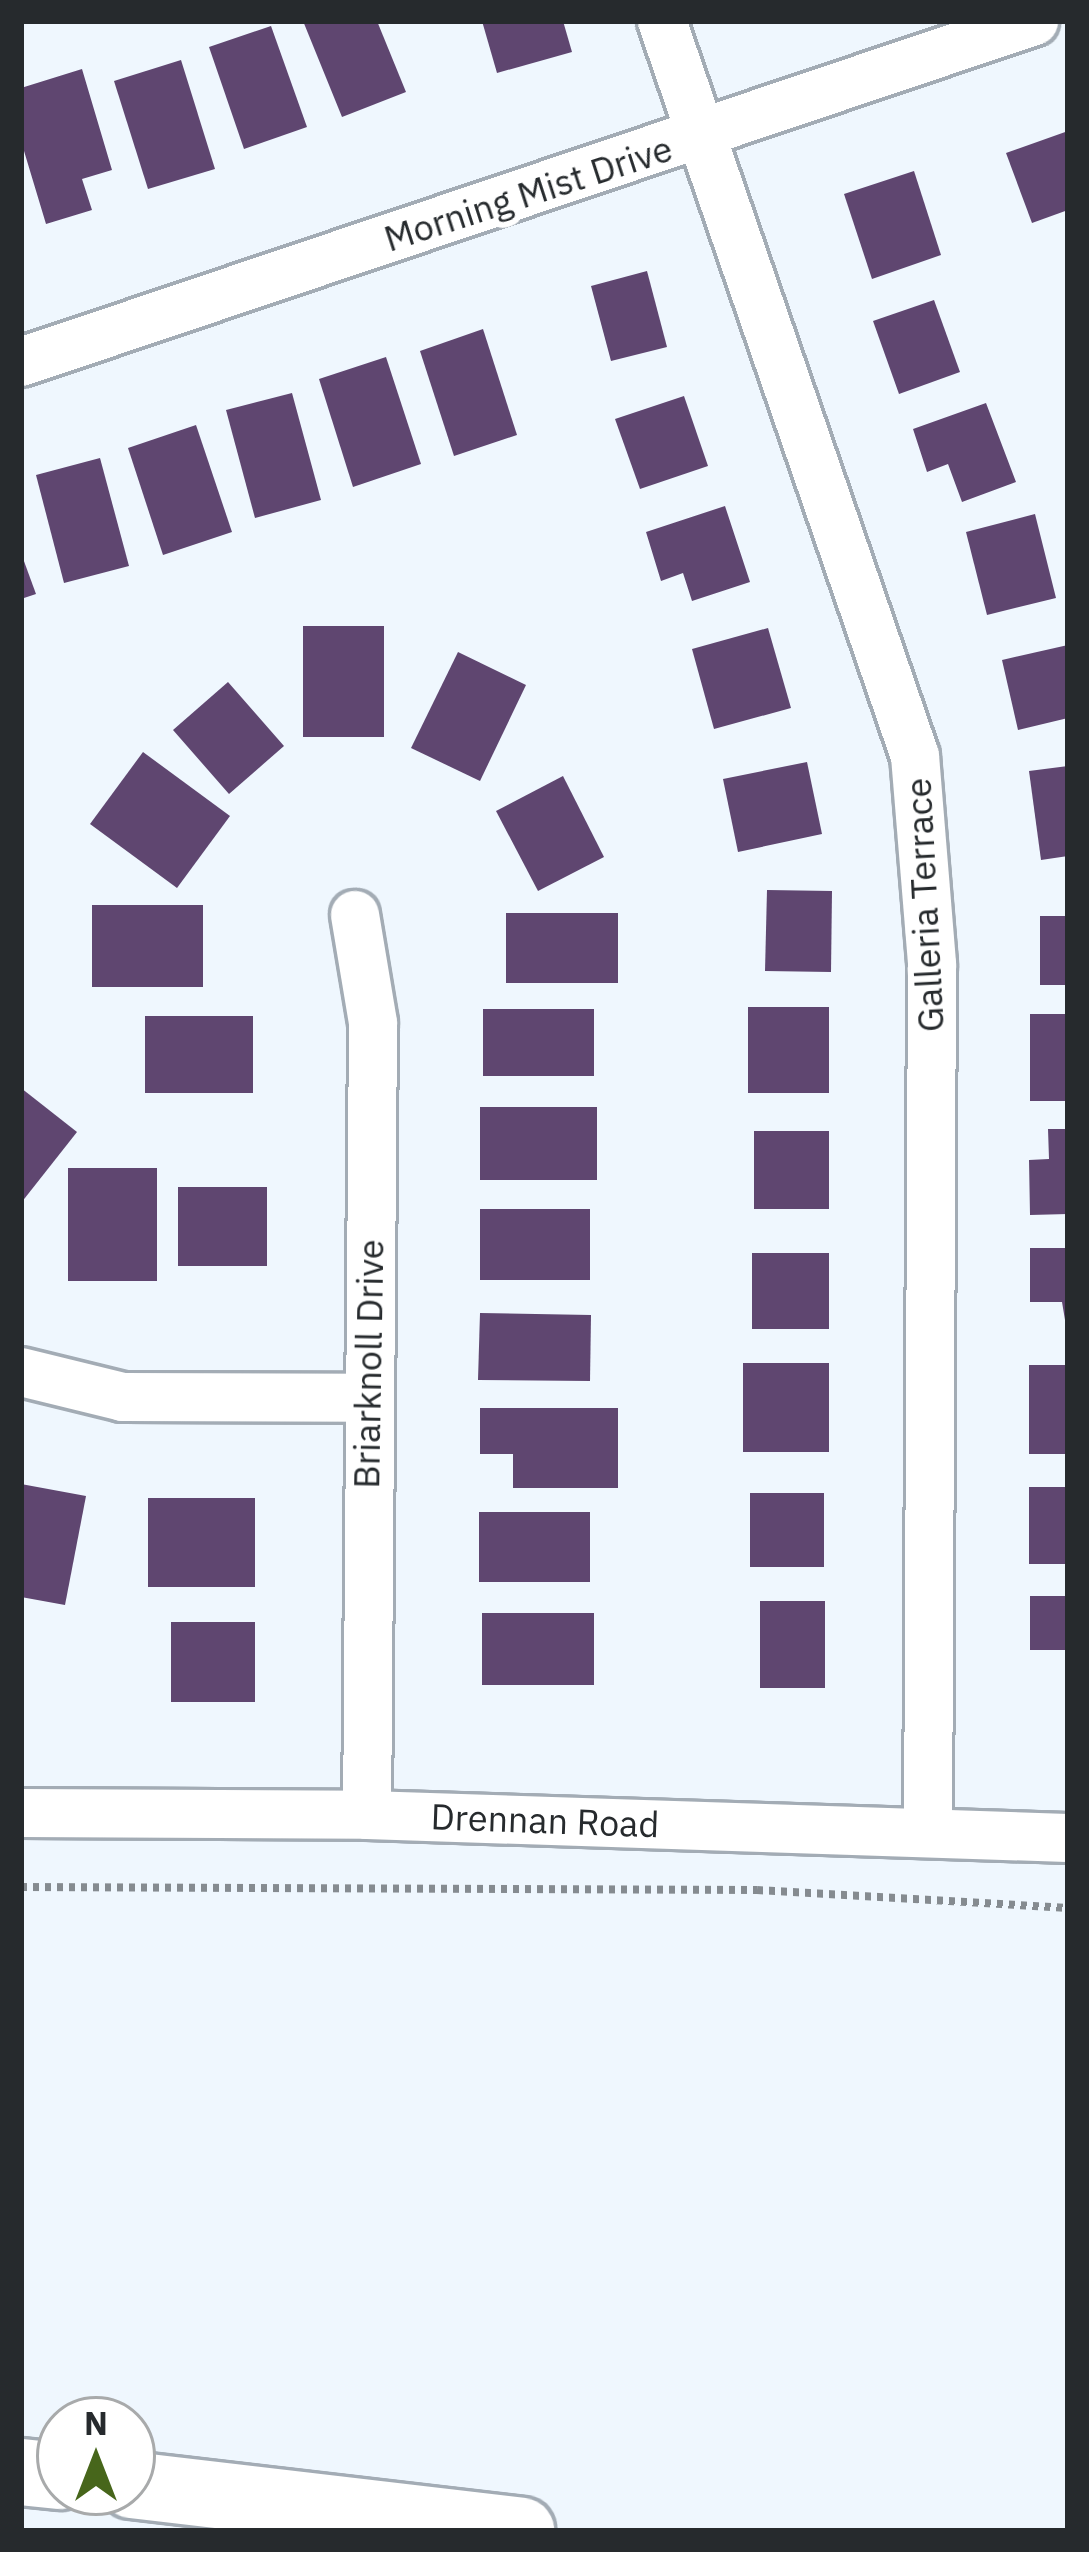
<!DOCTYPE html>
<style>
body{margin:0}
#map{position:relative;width:1089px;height:2552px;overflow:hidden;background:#eff7fe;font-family:"IBM Plex Sans",sans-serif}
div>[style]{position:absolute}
.building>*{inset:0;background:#5f4670}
.path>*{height:8px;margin-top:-4px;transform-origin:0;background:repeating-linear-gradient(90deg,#858b90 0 6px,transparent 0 12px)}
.roads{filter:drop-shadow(3px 0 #a3acb5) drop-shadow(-3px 0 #a3acb5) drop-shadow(0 3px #a3acb5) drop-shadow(0 -3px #a3acb5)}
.minor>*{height:48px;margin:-24px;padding:0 24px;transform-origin:24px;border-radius:24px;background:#fff}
.highway>*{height:66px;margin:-33px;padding:0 33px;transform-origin:33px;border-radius:33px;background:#fff}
span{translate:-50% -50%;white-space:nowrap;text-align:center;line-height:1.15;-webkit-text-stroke:12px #fff;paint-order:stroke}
.street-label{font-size:36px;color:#262a2d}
.frame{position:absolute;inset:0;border:24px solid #262a2d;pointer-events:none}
.north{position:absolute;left:36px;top:2396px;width:120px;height:120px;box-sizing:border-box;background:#fff;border:3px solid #a8aaab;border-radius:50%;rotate:0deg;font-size:33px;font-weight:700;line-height:48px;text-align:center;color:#262a2d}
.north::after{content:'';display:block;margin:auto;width:42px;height:54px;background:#47661b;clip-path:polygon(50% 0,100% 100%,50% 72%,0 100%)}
</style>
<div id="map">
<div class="building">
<div style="clip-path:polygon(303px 21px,377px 21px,406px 92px,342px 117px)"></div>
<div style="clip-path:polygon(482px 21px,563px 21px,572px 52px,497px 73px)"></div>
<div style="clip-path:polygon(271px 26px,307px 127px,244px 149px,209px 47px)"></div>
<div style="clip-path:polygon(181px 60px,215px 169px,148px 189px,114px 81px)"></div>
<div style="clip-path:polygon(82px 69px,112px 170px,82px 179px,92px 210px,46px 224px,21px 141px,21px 88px)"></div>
<div style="clip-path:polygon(1068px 131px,1068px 210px,1032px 223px,1006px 153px)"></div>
<div style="clip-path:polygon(914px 171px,941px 255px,872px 279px,844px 194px)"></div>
<div style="clip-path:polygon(647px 271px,667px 347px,611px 361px,591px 286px)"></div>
<div style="clip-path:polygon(934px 300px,960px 372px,899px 394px,873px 321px)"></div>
<div style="clip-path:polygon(483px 329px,517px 435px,454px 456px,420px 351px)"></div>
<div style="clip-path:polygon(386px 357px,421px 464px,353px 487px,319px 379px)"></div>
<div style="clip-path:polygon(292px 393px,321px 500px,255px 518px,226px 410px)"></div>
<div style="clip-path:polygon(684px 396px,708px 466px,640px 489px,615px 419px)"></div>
<div style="clip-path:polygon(986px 403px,1016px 482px,962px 502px,948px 464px,927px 472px,913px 429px)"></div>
<div style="clip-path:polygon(196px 425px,232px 532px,163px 555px,128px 448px)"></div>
<div style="clip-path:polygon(100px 458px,129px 566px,64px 583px,36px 475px)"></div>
<div style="clip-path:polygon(725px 506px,750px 582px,692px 601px,683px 573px,661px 581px,646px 532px)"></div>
<div style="clip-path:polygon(1035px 514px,1056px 598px,987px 615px,966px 532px)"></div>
<div style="clip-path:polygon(21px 553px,36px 594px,21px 599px)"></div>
<div style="clip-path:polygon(303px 626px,384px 626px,384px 737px,303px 737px)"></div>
<div style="clip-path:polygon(768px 628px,791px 708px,714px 729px,692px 649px)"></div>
<div style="clip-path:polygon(1068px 645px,1068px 718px,1018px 730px,1002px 660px)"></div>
<div style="clip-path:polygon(458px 652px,526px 685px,480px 781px,411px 748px)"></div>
<div style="clip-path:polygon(228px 682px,284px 746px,229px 794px,173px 730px)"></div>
<div style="clip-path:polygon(143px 752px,230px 816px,177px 888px,90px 824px)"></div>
<div style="clip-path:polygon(807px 762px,822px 834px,738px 852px,723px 779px)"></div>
<div style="clip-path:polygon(1068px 766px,1068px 856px,1041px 860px,1029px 771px)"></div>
<div style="clip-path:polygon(563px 776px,604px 857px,538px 891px,496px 811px)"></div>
<div style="clip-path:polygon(767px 890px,832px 891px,831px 972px,765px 971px)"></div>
<div style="clip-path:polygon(92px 905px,203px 905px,203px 987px,92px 987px)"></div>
<div style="clip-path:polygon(506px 913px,618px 913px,618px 983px,506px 983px)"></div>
<div style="clip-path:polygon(1040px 916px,1068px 916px,1068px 985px,1040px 985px)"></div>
<div style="clip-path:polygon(748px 1007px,829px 1007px,829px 1093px,748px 1093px)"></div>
<div style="clip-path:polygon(483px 1009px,594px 1009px,594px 1076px,483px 1076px)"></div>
<div style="clip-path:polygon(1030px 1014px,1068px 1014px,1068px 1101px,1030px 1101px)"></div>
<div style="clip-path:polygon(145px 1016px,253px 1016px,253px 1093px,145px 1093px)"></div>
<div style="clip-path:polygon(21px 1088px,77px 1132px,21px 1203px)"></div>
<div style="clip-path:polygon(480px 1107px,597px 1107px,597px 1180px,480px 1180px)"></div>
<div style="clip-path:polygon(1048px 1129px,1068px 1129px,1068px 1214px,1030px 1215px,1029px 1160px,1049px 1159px)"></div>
<div style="clip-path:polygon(754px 1131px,829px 1131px,829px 1209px,754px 1209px)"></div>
<div style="clip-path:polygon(68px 1168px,157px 1168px,157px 1281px,68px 1281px)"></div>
<div style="clip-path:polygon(178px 1187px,267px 1187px,267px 1266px,178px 1266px)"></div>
<div style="clip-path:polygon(480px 1209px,590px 1209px,590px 1280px,480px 1280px)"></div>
<div style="clip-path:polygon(1030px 1248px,1068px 1248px,1068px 1338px,1062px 1302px,1030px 1302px)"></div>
<div style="clip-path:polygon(752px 1253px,829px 1253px,829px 1329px,752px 1329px)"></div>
<div style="clip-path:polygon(480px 1313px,591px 1315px,590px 1381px,478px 1380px)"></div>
<div style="clip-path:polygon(743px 1363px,829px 1363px,829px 1452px,743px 1452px)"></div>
<div style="clip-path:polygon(1029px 1365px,1068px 1365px,1068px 1454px,1029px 1454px)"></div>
<div style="clip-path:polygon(480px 1408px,618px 1408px,618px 1488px,513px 1488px,513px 1454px,480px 1454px)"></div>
<div style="clip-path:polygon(21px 1484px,86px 1496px,65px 1605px,21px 1597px)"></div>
<div style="clip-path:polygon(1029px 1487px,1068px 1487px,1068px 1564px,1029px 1564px)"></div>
<div style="clip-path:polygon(750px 1493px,824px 1493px,824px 1567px,750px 1567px)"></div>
<div style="clip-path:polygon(148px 1498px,255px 1498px,255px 1587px,148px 1587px)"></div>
<div style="clip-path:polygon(479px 1512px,590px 1512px,590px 1582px,479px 1582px)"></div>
<div style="clip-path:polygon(1030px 1596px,1068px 1596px,1068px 1650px,1030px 1650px)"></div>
<div style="clip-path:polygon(760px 1601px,825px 1601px,825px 1688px,760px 1688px)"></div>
<div style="clip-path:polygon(482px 1613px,594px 1613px,594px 1685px,482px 1685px)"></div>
<div style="clip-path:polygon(171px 1622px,255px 1622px,255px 1702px,171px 1702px)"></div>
</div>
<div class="path">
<div style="left:21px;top:1887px;width:736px;rotate:0.23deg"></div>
<div style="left:757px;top:1890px;width:312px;rotate:3.3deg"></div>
</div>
<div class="roads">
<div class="minor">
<div style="left:662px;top:21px;width:777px;rotate:71.01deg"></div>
<div style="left:915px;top:756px;width:209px;rotate:85.3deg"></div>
<div style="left:932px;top:964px;width:867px;rotate:90.26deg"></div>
<div style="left:21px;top:362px;width:1069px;rotate:-18.6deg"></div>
<div style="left:355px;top:915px;width:109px;rotate:80.5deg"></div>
<div style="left:373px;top:1023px;width:792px;rotate:90.43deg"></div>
<div style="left:21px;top:1372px;width:105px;rotate:13.8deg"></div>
<div style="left:123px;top:1397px;width:243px;rotate:0.2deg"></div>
<div style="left:21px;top:1813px;width:346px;rotate:0.3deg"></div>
<div style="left:367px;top:1815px;width:701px;rotate:1.88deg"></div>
</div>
<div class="highway">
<div style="left:21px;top:2472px;width:39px;rotate:6deg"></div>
<div style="left:132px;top:2485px;width:392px;rotate:6.7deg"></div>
</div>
</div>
<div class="street-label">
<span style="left:528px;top:193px;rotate:-18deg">Morning Mist Drive</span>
<span style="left:924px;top:905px;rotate:-93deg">Galleria Terrace</span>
<span style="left:368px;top:1364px;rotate:-89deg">Briarknoll Drive</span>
<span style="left:545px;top:1820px;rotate:2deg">Drennan Road</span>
</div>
<div class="frame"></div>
<div class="north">N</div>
</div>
